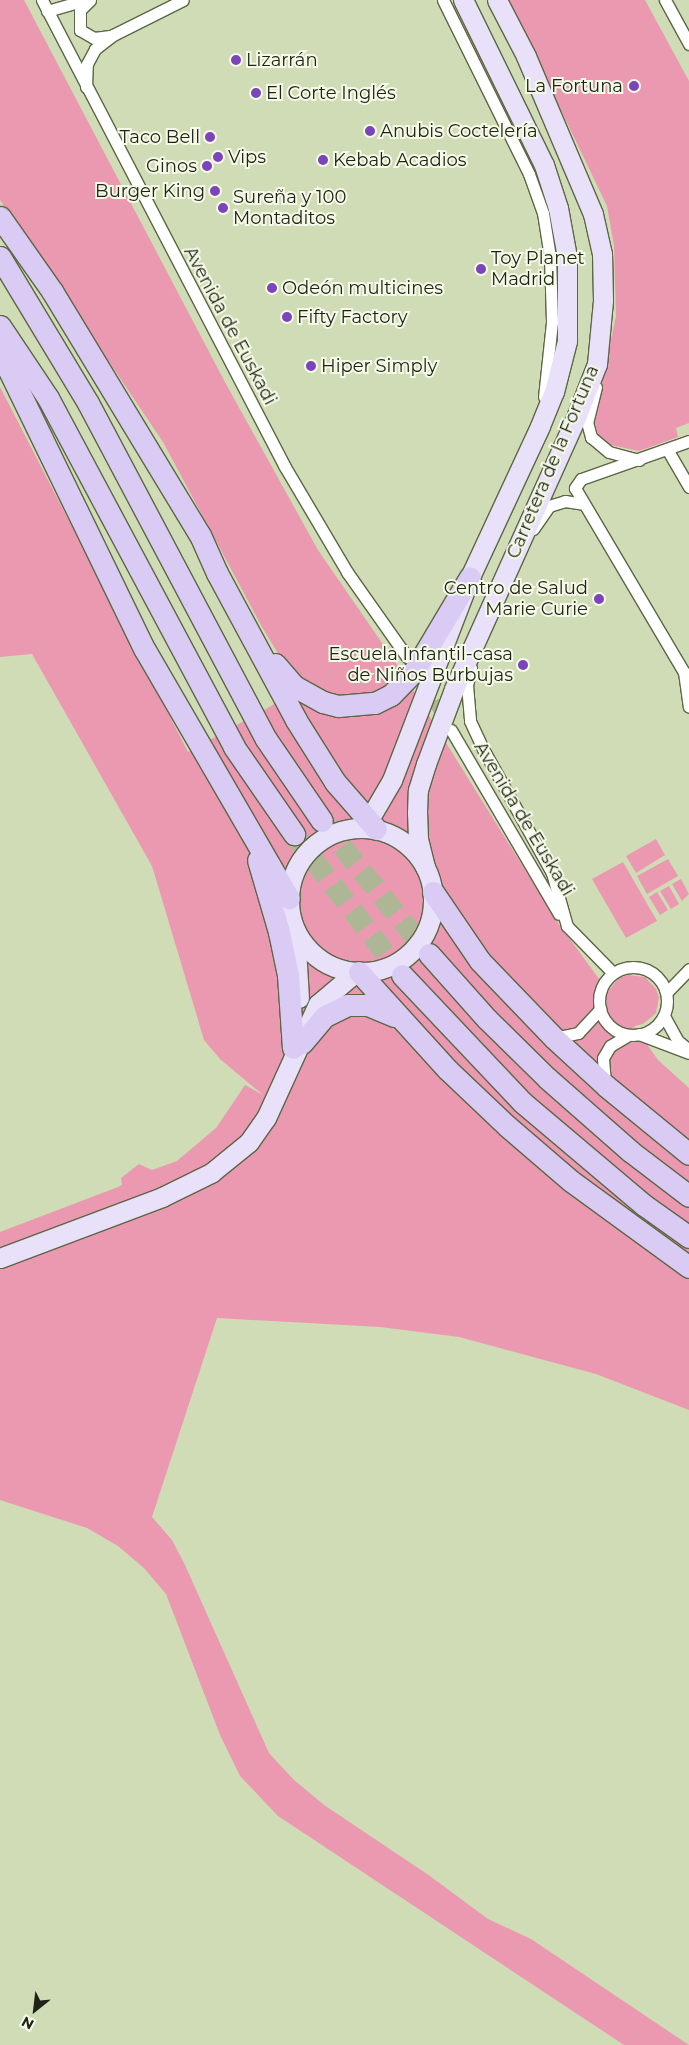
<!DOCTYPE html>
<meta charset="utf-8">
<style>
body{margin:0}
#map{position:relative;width:689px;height:2045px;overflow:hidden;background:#d0dcb6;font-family:Montserrat,sans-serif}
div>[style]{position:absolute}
.green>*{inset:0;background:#eb99b0}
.minor-tunnel>*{height:11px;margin-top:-5.5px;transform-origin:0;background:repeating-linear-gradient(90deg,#adb796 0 11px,transparent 0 16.5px)}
.motorway-tunnel>*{height:21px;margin-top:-10.5px;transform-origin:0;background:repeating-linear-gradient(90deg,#adb796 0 21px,transparent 0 32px)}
.roads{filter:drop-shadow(1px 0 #5c6645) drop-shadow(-1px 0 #5c6645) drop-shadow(0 1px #5c6645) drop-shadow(0 -1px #5c6645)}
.minor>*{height:11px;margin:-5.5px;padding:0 5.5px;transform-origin:5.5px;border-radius:5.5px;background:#fff}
.minor>.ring{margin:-5.5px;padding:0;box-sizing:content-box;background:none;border:11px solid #fff;border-radius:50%}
.primary>*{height:19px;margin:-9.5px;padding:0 9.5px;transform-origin:9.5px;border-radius:9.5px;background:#e9e0f9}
.primary>.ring{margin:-9.5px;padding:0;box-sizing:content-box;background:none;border:19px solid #e9e0f9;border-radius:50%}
.motorway>*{height:21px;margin:-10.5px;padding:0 10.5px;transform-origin:10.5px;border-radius:10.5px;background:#dacbf5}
.dots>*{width:14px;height:14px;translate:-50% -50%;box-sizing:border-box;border:2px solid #f4fae7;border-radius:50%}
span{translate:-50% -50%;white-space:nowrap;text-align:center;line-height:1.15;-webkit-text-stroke:4px #f4fae7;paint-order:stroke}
.poi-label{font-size:18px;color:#1f2315}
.left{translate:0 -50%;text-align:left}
.right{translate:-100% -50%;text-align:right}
.street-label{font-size:18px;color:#1f2315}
.north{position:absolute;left:10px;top:1985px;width:50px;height:50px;-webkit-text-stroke:4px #f4fae7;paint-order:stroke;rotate:209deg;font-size:14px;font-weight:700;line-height:20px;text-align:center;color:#1f2315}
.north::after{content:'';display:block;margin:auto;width:18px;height:22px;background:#1f2315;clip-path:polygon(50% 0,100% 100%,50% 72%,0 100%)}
</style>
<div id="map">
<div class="green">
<div style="clip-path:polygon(0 0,24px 0,226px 384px,318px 550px,402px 672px,558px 923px,608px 991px,619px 978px,628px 975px,645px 977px,656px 989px,659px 997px,656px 1013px,643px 1024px,634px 1026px,658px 1060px,689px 1088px,689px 1410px,596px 1374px,459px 1337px,380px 1327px,217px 1318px,152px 1517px,172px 1540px,185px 1565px,269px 1753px,293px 1779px,324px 1805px,430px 1876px,488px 1919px,531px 1939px,689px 2045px,624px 2045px,278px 1816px,240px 1776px,220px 1735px,166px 1594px,144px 1568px,118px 1546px,87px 1528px,0 1500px,0 1232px,118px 1187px,122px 1185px,121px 1178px,139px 1164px,152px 1170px,177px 1161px,216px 1128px,245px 1085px,263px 1095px,220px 1059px,204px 1040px,152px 866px,32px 654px,0 657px,0 387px,188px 752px,307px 686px,285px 665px,262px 627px,163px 442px,0 200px)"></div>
<div style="clip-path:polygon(508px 0,645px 0,689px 81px,689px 423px,676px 428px,678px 437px,639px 451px,611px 445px,599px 437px,594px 421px,616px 316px,614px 246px,607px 206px)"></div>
<div style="clip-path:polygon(656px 839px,665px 855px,636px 873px,626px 856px)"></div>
<div style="clip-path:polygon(668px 859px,678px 876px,647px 894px,637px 876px)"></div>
<div style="clip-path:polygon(623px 862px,657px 921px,626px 938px,592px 879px)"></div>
<div style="clip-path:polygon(681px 879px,689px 894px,682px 901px,672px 884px)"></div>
<div style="clip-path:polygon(669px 886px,679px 904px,671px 909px,660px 891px)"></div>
<div style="clip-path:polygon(657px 892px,668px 910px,660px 915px,649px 897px)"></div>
</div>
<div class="minor-tunnel">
<div style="left:425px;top:687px;width:39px;rotate:59deg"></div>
</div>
<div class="motorway-tunnel">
<div style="left:322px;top:821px;width:171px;rotate:51.2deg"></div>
<div style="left:294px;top:834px;width:178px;rotate:52.5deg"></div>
</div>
<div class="roads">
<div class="minor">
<div style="left:42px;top:0;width:526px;rotate:62.51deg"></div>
<div style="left:285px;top:467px;width:122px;rotate:59.4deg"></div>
<div style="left:347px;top:572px;width:104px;rotate:54.8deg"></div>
<div style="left:90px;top:0;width:14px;rotate:135deg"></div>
<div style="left:80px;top:10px;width:20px;rotate:90deg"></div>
<div style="left:80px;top:30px;width:16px;rotate:30deg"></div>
<div style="left:94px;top:38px;width:16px;rotate:-7deg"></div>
<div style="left:443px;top:0;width:194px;rotate:63.7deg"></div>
<div style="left:529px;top:174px;width:41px;rotate:70.3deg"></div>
<div style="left:543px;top:213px;width:45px;rotate:81deg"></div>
<div style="left:550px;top:257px;width:65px;rotate:88.2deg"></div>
<div style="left:552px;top:322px;width:75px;rotate:96.1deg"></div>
<div style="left:665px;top:0;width:50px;rotate:61.4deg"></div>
<div style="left:47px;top:11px;width:40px;rotate:-16deg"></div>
<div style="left:86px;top:87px;width:23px;rotate:-88deg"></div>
<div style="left:87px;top:64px;width:17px;rotate:-62deg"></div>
<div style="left:95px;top:49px;width:23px;rotate:-38deg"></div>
<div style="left:113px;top:35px;width:78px;rotate:-26.6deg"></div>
<div style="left:596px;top:387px;width:36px;rotate:104deg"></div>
<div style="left:587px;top:422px;width:16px;rotate:75deg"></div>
<div style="left:591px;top:437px;width:23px;rotate:40deg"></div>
<div style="left:609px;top:452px;width:31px;rotate:15deg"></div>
<div style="left:689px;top:441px;width:114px;rotate:160.6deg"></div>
<div style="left:581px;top:479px;width:11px;rotate:124deg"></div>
<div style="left:575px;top:488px;width:214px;rotate:59.4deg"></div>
<div style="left:684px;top:672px;width:35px;rotate:82deg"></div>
<div style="left:667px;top:449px;width:44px;rotate:59.9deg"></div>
<div style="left:533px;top:529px;width:28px;rotate:-55deg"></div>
<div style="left:549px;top:506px;width:17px;rotate:-17deg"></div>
<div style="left:565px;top:501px;width:18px;rotate:9deg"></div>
<div style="left:471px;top:668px;width:17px;rotate:103deg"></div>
<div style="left:467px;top:685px;width:36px;rotate:85deg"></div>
<div style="left:470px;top:721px;width:31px;rotate:65deg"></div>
<div style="left:483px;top:749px;width:142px;rotate:60.9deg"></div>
<div style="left:552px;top:873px;width:55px;rotate:74.2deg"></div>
<div style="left:567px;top:926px;width:66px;rotate:45.6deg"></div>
<div style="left:451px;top:730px;width:213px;rotate:59.6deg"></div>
<div class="ring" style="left:599px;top:967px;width:57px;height:57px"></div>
<div style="left:667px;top:992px;width:32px;rotate:-46deg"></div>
<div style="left:664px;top:1016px;width:29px;rotate:61deg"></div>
<div style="left:678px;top:1041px;width:13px;rotate:39deg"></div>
<div style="left:639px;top:1034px;width:53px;rotate:20.8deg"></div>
<div style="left:554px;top:1038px;width:25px;rotate:-12deg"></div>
<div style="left:578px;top:1033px;width:33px;rotate:-47deg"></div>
<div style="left:605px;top:1082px;width:24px;rotate:-95deg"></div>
<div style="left:603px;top:1058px;width:14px;rotate:-60deg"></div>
<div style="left:610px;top:1046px;width:21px;rotate:-31deg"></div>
</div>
<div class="primary">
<div class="ring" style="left:289px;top:828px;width:125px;height:125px"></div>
<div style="left:364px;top:828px;width:56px;rotate:-59.7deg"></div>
<div style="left:392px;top:780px;width:217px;rotate:-69deg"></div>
<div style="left:470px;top:577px;width:166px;rotate:-65.1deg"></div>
<div style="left:540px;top:426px;width:37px;rotate:-68deg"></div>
<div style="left:554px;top:392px;width:53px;rotate:-75.7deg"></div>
<div style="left:567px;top:341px;width:84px;rotate:-90deg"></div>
<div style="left:567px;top:257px;width:50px;rotate:-100.4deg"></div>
<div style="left:558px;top:208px;width:45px;rotate:-108deg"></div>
<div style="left:544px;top:165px;width:184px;rotate:-116.1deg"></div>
<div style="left:425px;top:867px;width:29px;rotate:-104deg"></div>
<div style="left:418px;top:839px;width:26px;rotate:-92deg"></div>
<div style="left:417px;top:813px;width:23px;rotate:-88deg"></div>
<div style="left:418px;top:790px;width:27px;rotate:-73deg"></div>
<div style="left:426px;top:764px;width:80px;rotate:-69.5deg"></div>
<div style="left:454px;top:689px;width:300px;rotate:-65.8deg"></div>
<div style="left:577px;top:415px;width:55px;rotate:-68.6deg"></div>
<div style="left:597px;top:364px;width:64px;rotate:-84.6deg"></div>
<div style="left:603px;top:300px;width:46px;rotate:-91.2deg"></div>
<div style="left:602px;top:254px;width:41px;rotate:-102.7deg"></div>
<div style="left:593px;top:214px;width:172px;rotate:-113deg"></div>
<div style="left:526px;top:56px;width:63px;rotate:-117.4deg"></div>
<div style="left:295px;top:931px;width:67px;rotate:86.6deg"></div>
<div style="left:0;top:1258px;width:173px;rotate:-20.6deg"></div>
<div style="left:162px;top:1197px;width:55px;rotate:-26.1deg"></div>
<div style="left:211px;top:1173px;width:49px;rotate:-39.2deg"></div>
<div style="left:249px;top:1142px;width:29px;rotate:-55deg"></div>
<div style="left:266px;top:1118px;width:125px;rotate:-65.5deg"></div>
<div style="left:318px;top:1004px;width:50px;rotate:-40.1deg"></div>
</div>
<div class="motorway">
<div style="left:0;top:217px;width:90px;rotate:54.9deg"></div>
<div style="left:52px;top:291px;width:285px;rotate:58.8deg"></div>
<div style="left:200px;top:535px;width:42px;rotate:65.9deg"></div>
<div style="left:217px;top:573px;width:167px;rotate:61.7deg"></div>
<div style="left:296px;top:720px;width:73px;rotate:57.8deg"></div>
<div style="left:335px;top:782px;width:62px;rotate:48.9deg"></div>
<div style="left:0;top:257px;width:170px;rotate:58.9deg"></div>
<div style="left:88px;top:403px;width:380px;rotate:62.1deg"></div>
<div style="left:266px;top:739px;width:99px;rotate:55.7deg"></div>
<div style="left:0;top:326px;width:87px;rotate:56.3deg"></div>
<div style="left:48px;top:398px;width:395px;rotate:61.9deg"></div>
<div style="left:234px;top:747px;width:106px;rotate:55.4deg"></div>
<div style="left:0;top:352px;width:331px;rotate:64.1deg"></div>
<div style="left:145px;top:650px;width:287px;rotate:59.9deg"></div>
<div style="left:275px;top:664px;width:29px;rotate:49deg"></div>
<div style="left:294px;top:686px;width:33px;rotate:29deg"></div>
<div style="left:323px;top:702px;width:16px;rotate:15deg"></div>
<div style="left:338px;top:706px;width:37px;rotate:-5deg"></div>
<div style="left:375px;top:703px;width:18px;rotate:-27deg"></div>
<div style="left:391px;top:695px;width:33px;rotate:-46deg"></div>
<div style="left:414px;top:671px;width:109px;rotate:-59.2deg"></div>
<div style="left:258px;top:860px;width:75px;rotate:73.7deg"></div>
<div style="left:279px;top:932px;width:44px;rotate:78.2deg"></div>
<div style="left:288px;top:975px;width:73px;rotate:86.1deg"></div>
<div style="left:433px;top:892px;width:83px;rotate:55.7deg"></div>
<div style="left:480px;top:961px;width:107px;rotate:46.1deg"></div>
<div style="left:554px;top:1038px;width:71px;rotate:42.7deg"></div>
<div style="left:606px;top:1086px;width:107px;rotate:39.3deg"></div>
<div style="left:429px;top:954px;width:87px;rotate:48.3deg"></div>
<div style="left:487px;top:1019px;width:84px;rotate:44.5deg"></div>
<div style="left:547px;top:1078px;width:111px;rotate:41.3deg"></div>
<div style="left:630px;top:1151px;width:74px;rotate:37.3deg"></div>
<div style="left:359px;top:972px;width:132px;rotate:47.8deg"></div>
<div style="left:448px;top:1070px;width:81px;rotate:43.5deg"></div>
<div style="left:507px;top:1126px;width:84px;rotate:40.7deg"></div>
<div style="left:571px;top:1181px;width:146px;rotate:36.1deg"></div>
<div style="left:402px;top:975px;width:175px;rotate:46.6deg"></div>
<div style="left:522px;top:1102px;width:160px;rotate:40.2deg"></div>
<div style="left:644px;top:1205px;width:55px;rotate:35.4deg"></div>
<div style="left:302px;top:1043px;width:35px;rotate:-50deg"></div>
<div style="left:325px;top:1016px;width:25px;rotate:-26deg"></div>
<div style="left:348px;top:1005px;width:20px"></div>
<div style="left:368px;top:1005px;width:28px;rotate:23deg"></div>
</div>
</div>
<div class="dots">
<div style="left:236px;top:60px;background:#7b44bb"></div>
<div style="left:634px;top:86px;background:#7b44bb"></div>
<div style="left:256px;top:93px;background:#7b44bb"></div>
<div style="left:370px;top:131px;background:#7b44bb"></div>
<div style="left:210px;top:137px;background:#7b44bb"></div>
<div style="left:218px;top:157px;background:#7b44bb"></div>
<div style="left:323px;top:160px;background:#7b44bb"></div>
<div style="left:207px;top:166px;background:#7b44bb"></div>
<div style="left:215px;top:191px;background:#7b44bb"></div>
<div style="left:223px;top:208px;background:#7b44bb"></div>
<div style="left:481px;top:269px;background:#7b44bb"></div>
<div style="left:272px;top:288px;background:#7b44bb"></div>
<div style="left:287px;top:317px;background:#7b44bb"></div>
<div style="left:311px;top:366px;background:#7b44bb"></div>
<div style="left:599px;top:599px;background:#7b44bb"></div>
<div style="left:523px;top:665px;background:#7b44bb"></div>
</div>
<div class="poi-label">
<span class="left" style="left:246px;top:60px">Lizarrán</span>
<span class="right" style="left:623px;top:86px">La Fortuna</span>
<span class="left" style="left:266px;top:93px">El Corte Inglés</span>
<span class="left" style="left:380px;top:131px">Anubis Coctelería</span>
<span class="right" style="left:200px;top:137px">Taco Bell</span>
<span class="left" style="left:228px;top:157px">Vips</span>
<span class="left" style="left:333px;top:160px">Kebab Acadios</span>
<span class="right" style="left:197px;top:166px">Ginos</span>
<span class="right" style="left:205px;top:191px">Burger King</span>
<span class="left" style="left:233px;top:208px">Sureña y 100<br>Montaditos</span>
<span class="left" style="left:491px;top:269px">Toy Planet<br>Madrid</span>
<span class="left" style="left:282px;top:288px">Odeón multicines</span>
<span class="left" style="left:297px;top:317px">Fifty Factory</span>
<span class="left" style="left:321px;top:366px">Hiper Simply</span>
<span class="right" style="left:588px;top:599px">Centro de Salud<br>Marie Curie</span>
<span class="right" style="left:513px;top:665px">Escuela Infantil-casa<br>de Niños Burbujas</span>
</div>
<div class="street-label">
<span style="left:230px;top:326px;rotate:62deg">Avenida de Euskadi</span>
<span style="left:553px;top:462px;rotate:-67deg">Carretera de la Fortuna</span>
<span style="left:524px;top:819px;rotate:59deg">Avenida de Euskadi</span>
</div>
<div class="north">N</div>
</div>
